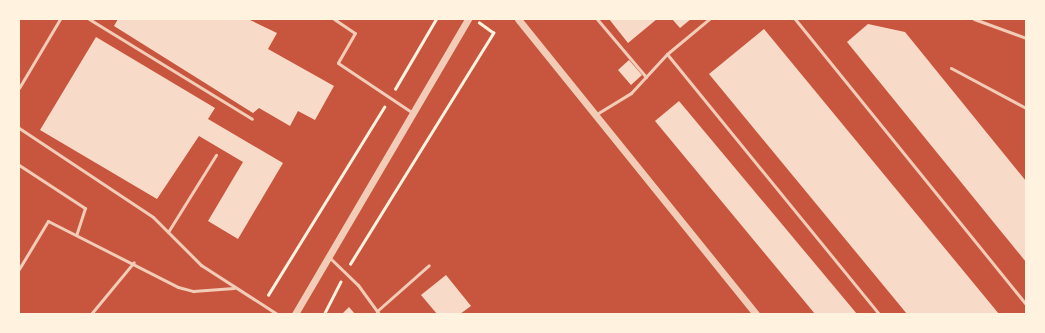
<!DOCTYPE html>
<style>
body{margin:0}
#map{position:relative;width:1045px;height:333px;overflow:hidden;background:#c8553d;font-family:"IBM Plex Sans",sans-serif}
div>[style]{position:absolute}
.building>*{inset:0;background:#f7dbc8}
.path>*{height:2.5px;margin:-1.25px;padding:0 1.25px;transform-origin:1.25px;border-radius:1.25px;background:#fff3e0}
.service>*{height:3px;margin:-1.5px;padding:0 1.5px;transform-origin:1.5px;border-radius:1.5px;background:#f1ccb7}
.tertiary>*{height:7px;margin:-3.5px;padding:0 3.5px;transform-origin:3.5px;border-radius:3.5px;background:#f1ccb7}
span{translate:-50% -50%;white-space:nowrap;text-align:center;line-height:1.15;-webkit-text-stroke:3.5px #fff3e0;paint-order:stroke}
.frame{position:absolute;inset:0;border:20px solid #fff3e0;pointer-events:none}
</style>
<div id="map">
<div class="building">
<div style="clip-path:polygon(118px 19px,248px 19px,277px 33px,268px 49px,334px 86px,315px 120px,298px 111px,290px 126px,259px 108px,253px 113px,114px 26px)"></div>
<div style="clip-path:polygon(609px 19px,657px 19px,628px 43px)"></div>
<div style="clip-path:polygon(672px 19px,691px 19px,680px 28px)"></div>
<div style="clip-path:polygon(868px 24px,905px 32px,1026px 181px,1026px 262px,847px 42px)"></div>
<div style="clip-path:polygon(764px 29px,999px 314px,907px 314px,709px 74px)"></div>
<div style="clip-path:polygon(96px 37px,215px 108px,208px 119px,283px 163px,238px 239px,208px 221px,243px 162px,199px 136px,157px 199px,40px 130px)"></div>
<div style="clip-path:polygon(629px 60px,642px 75px,631px 85px,618px 70px)"></div>
<div style="clip-path:polygon(679px 101px,857px 314px,815px 314px,655px 121px)"></div>
<div style="clip-path:polygon(446px 275px,471px 306px,460px 314px,437px 314px,421px 295px)"></div>
<div style="clip-path:polygon(349px 307px,355px 314px,342px 314px)"></div>
</div>
<div class="path">
<div style="left:395px;top:89px;width:81px;rotate:-59.6deg"></div>
<div style="left:350px;top:264px;width:272px;rotate:-58.2deg"></div>
<div style="left:493px;top:33px;width:17px;rotate:-144deg"></div>
<div style="left:268px;top:295px;width:221px;rotate:-58.3deg"></div>
<div style="left:324px;top:314px;width:36px;rotate:-63deg"></div>
</div>
<div class="service">
<div style="left:89px;top:19px;width:191px;rotate:31.5deg"></div>
<div style="left:334px;top:19px;width:25px;rotate:34deg"></div>
<div style="left:355px;top:33px;width:34px;rotate:120deg"></div>
<div style="left:338px;top:63px;width:90px;rotate:33.7deg"></div>
<div style="left:597px;top:19px;width:76px;rotate:49.8deg"></div>
<div style="left:795px;top:19px;width:367px;rotate:51deg"></div>
<div style="left:974px;top:19px;width:55px;rotate:20.1deg"></div>
<div style="left:667px;top:54px;width:335px;rotate:50.8deg"></div>
<div style="left:951px;top:68px;width:85px;rotate:28.1deg"></div>
<div style="left:19px;top:88px;width:80px;rotate:-59.3deg"></div>
<div style="left:595px;top:115px;width:42px;rotate:-31.4deg"></div>
<div style="left:631px;top:93px;width:53px;rotate:-47.3deg"></div>
<div style="left:667px;top:54px;width:55px;rotate:-39.8deg"></div>
<div style="left:19px;top:128px;width:161px;rotate:33.6deg"></div>
<div style="left:153px;top:217px;width:68px;rotate:45deg"></div>
<div style="left:201px;top:265px;width:90px;rotate:32.8deg"></div>
<div style="left:19px;top:165px;width:79px;rotate:33.1deg"></div>
<div style="left:85px;top:208px;width:28px;rotate:108deg"></div>
<div style="left:168px;top:232px;width:91px;rotate:-58.1deg"></div>
<div style="left:330px;top:258px;width:39px;rotate:44deg"></div>
<div style="left:358px;top:285px;width:36px;rotate:54deg"></div>
<div style="left:19px;top:269px;width:56px;rotate:-58.9deg"></div>
<div style="left:48px;top:221px;width:146px;rotate:26.9deg"></div>
<div style="left:178px;top:287px;width:16px;rotate:15deg"></div>
<div style="left:193px;top:291px;width:41px;rotate:-4.2deg"></div>
<div style="left:377px;top:311px;width:69px;rotate:-41.5deg"></div>
<div style="left:91px;top:314px;width:67px;rotate:-50.4deg"></div>
</div>
<div class="tertiary">
<div style="left:518px;top:19px;width:379px;rotate:51.1deg"></div>
<div style="left:295px;top:314px;width:342px;rotate:-59.6deg"></div>
</div>
<div class="frame"></div>
</div>
